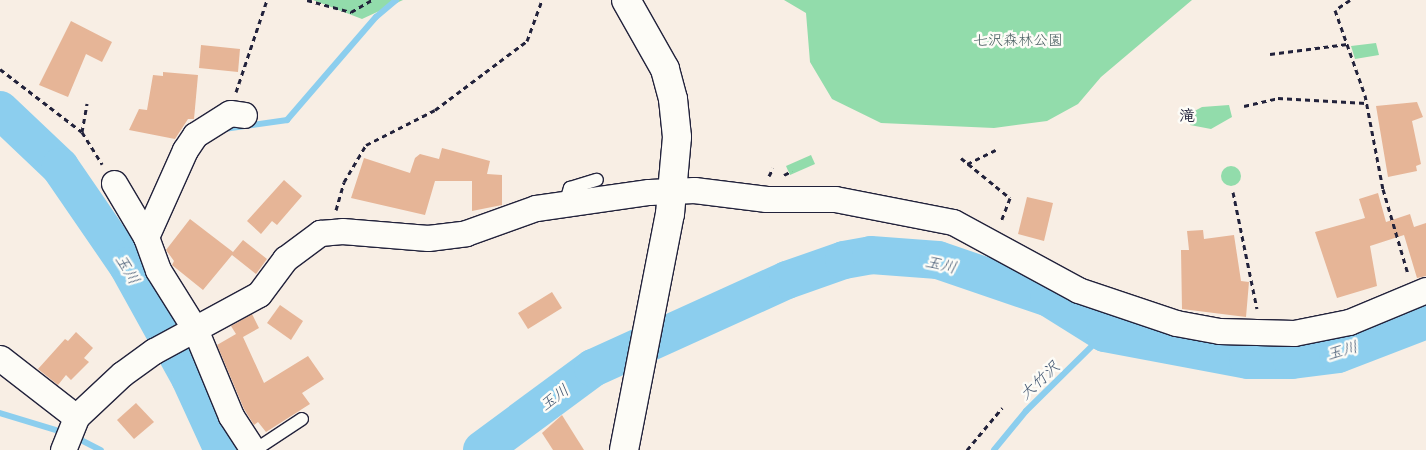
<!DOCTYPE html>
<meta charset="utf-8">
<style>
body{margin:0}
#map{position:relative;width:1426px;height:450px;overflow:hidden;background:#f8eee4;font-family:"Patrick Hand","Klee One",sans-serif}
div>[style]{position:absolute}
.green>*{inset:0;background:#92dcab}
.round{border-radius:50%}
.stream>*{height:6px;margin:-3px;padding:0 3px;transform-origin:3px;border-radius:3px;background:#8cceee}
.river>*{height:38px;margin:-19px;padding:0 19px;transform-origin:19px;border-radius:19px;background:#8cceee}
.building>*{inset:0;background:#e6b597}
.path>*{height:3px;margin-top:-1.5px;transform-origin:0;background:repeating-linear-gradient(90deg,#22223b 0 5px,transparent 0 9px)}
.roads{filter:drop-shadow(1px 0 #22223b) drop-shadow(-1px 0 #22223b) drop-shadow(0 1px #22223b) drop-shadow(0 -1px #22223b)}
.lane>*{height:12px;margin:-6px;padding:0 6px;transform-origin:6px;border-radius:6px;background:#fdfcf7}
.street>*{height:25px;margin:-12.5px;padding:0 12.5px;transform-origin:12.5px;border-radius:12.5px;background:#fdfcf7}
.secondary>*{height:28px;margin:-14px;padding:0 14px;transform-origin:14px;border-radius:14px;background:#fdfcf7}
span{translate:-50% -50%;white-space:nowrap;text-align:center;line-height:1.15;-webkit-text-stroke:5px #fdfcf7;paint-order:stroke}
.park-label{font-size:15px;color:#445a5d}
.neighbourhood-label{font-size:16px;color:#22223b;font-weight:700}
.water-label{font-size:16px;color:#425671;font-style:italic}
</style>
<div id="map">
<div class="green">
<div style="clip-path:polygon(313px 0,403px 0,362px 19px)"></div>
<div style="clip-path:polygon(784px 0,1192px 0,1101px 77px,1078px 104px,1047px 121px,994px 128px,881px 123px,832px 99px,810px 62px,806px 13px)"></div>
<div style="clip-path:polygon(1376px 43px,1379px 55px,1355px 59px,1351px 46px)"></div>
<div style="clip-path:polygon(1229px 105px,1232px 117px,1211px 129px,1190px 125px,1187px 115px,1202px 107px)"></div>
<div style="clip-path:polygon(811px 155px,815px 164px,790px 175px,786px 166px)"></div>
<div class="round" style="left:1221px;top:166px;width:20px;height:20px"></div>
</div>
<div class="stream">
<div style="left:224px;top:129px;width:64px;rotate:-8.1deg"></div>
<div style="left:287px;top:120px;width:136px;rotate:-49.2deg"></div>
<div style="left:376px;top:17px;width:26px;rotate:-40deg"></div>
<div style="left:130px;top:271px;width:16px;rotate:-35deg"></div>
<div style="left:0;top:413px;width:69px;rotate:16.9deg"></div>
<div style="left:75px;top:437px;width:29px;rotate:27deg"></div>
<div style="left:994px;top:450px;width:50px;rotate:-50.6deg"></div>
<div style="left:1026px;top:411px;width:111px;rotate:-44.6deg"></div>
</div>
<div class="river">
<div style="left:0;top:110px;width:83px;rotate:43.5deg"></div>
<div style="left:60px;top:167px;width:120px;rotate:55.5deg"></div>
<div style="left:128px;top:266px;width:128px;rotate:61deg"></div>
<div style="left:190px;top:378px;width:79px;rotate:65.4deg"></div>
<div style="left:482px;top:450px;width:138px;rotate:-36.5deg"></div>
<div style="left:593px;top:368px;width:213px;rotate:-24.4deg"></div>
<div style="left:787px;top:280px;width:60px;rotate:-19.3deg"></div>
<div style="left:844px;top:260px;width:27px;rotate:-10deg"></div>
<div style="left:871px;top:255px;width:67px;rotate:4.3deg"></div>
<div style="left:938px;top:260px;width:117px;rotate:18.9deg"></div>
<div style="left:1049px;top:298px;width:66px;rotate:32deg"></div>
<div style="left:1105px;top:333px;width:146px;rotate:10.7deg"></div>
<div style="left:1248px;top:360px;width:44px"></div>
<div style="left:1292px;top:360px;width:46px;rotate:-7.4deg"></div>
<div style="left:1338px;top:354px;width:94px;rotate:-21.1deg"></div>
</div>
<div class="building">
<div style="clip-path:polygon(71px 21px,112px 42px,102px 62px,86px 54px,68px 97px,39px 85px)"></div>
<div style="clip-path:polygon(201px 45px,240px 49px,238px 72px,199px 68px)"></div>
<div style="clip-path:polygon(163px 72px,198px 75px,194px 119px,188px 119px,175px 139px,129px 130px,139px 109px,147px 110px,153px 75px,163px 76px)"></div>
<div style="clip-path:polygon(1417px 102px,1423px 117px,1412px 121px,1421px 164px,1416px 166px,1417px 171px,1388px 177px,1376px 106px)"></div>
<div style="clip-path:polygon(442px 148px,490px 161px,487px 174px,502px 175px,502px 205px,472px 211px,472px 181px,435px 181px,425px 215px,351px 198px,364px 158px,410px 173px,415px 158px,420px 154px,439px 159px)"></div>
<div style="clip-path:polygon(284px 180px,302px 196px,277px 225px,272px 221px,261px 234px,247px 221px)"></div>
<div style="clip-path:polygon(1378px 193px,1386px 222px,1410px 214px,1414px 227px,1426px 223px,1426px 276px,1417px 278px,1404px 235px,1370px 246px,1377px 286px,1337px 298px,1315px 232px,1365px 218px,1359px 199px)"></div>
<div style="clip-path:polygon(1027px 197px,1053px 203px,1044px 241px,1018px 234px)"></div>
<div style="clip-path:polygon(190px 219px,233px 252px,243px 240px,267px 259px,256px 274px,232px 255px,203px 290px,172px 265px,174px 261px,166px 250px)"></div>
<div style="clip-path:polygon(1203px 230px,1204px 239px,1234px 235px,1241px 281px,1249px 282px,1246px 317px,1182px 309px,1181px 250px,1189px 250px,1187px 231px)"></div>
<div style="clip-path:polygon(552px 292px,562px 308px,528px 329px,518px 313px)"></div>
<div style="clip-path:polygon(280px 305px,303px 321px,291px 340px,267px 323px)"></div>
<div style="clip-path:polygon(252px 314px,259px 328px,243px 337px,264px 383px,308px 356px,324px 379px,302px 393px,310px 404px,266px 432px,258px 422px,254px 425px,244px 409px,217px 345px,236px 334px,231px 326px)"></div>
<div style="clip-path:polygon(76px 332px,93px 348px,84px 358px,89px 362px,71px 380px,66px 375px,58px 385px,38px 369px,65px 339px,68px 341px)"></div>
<div style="clip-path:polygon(136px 403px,154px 422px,134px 439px,117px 420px)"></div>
<div style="clip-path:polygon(562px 415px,584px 450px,553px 450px,542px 433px)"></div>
</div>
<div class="path">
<div style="left:307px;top:0;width:46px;rotate:15.3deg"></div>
<div style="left:351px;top:12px;width:24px;rotate:-30deg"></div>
<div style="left:1350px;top:0;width:18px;rotate:146deg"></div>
<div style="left:1335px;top:10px;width:90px;rotate:70.6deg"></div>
<div style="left:1365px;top:95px;width:96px;rotate:79.2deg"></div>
<div style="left:1383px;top:189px;width:89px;rotate:73.6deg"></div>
<div style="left:1270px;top:54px;width:78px;rotate:-7.4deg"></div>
<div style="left:0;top:69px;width:103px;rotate:37.5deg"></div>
<div style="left:82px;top:132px;width:38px;rotate:58deg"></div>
<div style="left:236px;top:92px;width:97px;rotate:-71.4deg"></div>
<div style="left:1244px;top:106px;width:35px;rotate:-13deg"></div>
<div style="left:1278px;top:98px;width:88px;rotate:3.3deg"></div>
<div style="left:82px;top:132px;width:29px;rotate:-80deg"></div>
<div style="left:961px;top:158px;width:63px;rotate:39.2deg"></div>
<div style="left:1010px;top:198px;width:26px;rotate:111deg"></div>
<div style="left:967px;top:164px;width:32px;rotate:-26deg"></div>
<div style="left:784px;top:175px;width:9px;rotate:-27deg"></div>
<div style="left:769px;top:176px;width:9px;rotate:-63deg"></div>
<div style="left:1233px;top:192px;width:119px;rotate:78.4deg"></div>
<div style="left:336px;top:210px;width:29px;rotate:-74deg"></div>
<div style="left:344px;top:182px;width:43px;rotate:-59.3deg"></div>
<div style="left:366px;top:145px;width:77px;rotate:-26.9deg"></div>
<div style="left:435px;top:110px;width:115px;rotate:-36.9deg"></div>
<div style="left:527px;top:41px;width:44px;rotate:-69.9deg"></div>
<div style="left:967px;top:450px;width:55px;rotate:-50.2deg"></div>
</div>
<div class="roads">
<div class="lane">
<div style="left:565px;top:204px;width:17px;rotate:-73deg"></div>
<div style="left:570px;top:188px;width:28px;rotate:-17deg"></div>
<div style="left:251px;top:447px;width:10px;rotate:-6deg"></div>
<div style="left:261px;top:446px;width:49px;rotate:-33.4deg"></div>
</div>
<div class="street">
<div style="left:114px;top:183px;width:63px;rotate:59.3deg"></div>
<div style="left:146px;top:237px;width:35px;rotate:70deg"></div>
<div style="left:158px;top:270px;width:70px;rotate:57.9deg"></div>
<div style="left:195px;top:329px;width:94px;rotate:67.5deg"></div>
<div style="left:231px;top:416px;width:37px;rotate:57deg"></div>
<div style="left:146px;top:237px;width:95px;rotate:-65.9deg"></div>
<div style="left:185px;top:150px;width:18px;rotate:-56deg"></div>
<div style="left:195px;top:135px;width:41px;rotate:-32.2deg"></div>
<div style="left:230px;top:113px;width:14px;rotate:8deg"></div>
<div style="left:0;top:358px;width:96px;rotate:37.8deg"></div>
<div style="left:63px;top:450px;width:35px;rotate:-68deg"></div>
<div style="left:76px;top:417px;width:63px;rotate:-43.1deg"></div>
<div style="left:122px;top:374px;width:39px;rotate:-36deg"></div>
<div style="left:154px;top:351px;width:119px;rotate:-28.5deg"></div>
<div style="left:259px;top:294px;width:44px;rotate:-53.4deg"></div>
<div style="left:285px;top:259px;width:44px;rotate:-36.6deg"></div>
<div style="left:320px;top:233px;width:22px;rotate:-5deg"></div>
<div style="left:342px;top:231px;width:86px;rotate:4.7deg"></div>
<div style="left:428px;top:238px;width:38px;rotate:-7deg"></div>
<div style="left:466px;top:233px;width:74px;rotate:-19.7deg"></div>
<div style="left:536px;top:208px;width:114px;rotate:-8.1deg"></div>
<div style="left:649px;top:192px;width:45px;rotate:-2.5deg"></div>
<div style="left:694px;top:190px;width:73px;rotate:7.1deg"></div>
<div style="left:766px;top:199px;width:69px"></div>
<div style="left:835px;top:199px;width:120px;rotate:11deg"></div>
<div style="left:953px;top:222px;width:142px;rotate:28.5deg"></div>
<div style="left:1078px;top:290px;width:103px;rotate:18.6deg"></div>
<div style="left:1176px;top:323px;width:44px;rotate:10.5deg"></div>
<div style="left:1219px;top:331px;width:75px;rotate:1.5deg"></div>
<div style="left:1294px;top:333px;width:56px;rotate:-11.3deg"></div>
<div style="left:1349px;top:322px;width:83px;rotate:-22.6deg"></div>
</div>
<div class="secondary">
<div style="left:624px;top:450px;width:240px;rotate:-79deg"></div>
<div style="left:670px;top:214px;width:77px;rotate:-84.8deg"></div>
<div style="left:677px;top:137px;width:38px;rotate:-96deg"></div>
<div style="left:673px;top:99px;width:31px;rotate:-105deg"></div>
<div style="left:665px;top:69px;width:79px;rotate:-119.5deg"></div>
</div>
</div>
<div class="park-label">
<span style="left:1018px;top:40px">七沢森林公園</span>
</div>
<div class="neighbourhood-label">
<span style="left:1187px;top:115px">滝</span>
</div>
<div class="water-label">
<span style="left:941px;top:264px;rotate:13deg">玉川</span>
<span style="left:128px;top:269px;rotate:59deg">玉川</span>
<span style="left:1342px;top:350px;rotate:-16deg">玉川</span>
<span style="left:1039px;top:380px;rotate:-43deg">大竹沢</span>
<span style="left:554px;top:397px;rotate:-37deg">玉川</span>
</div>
</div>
